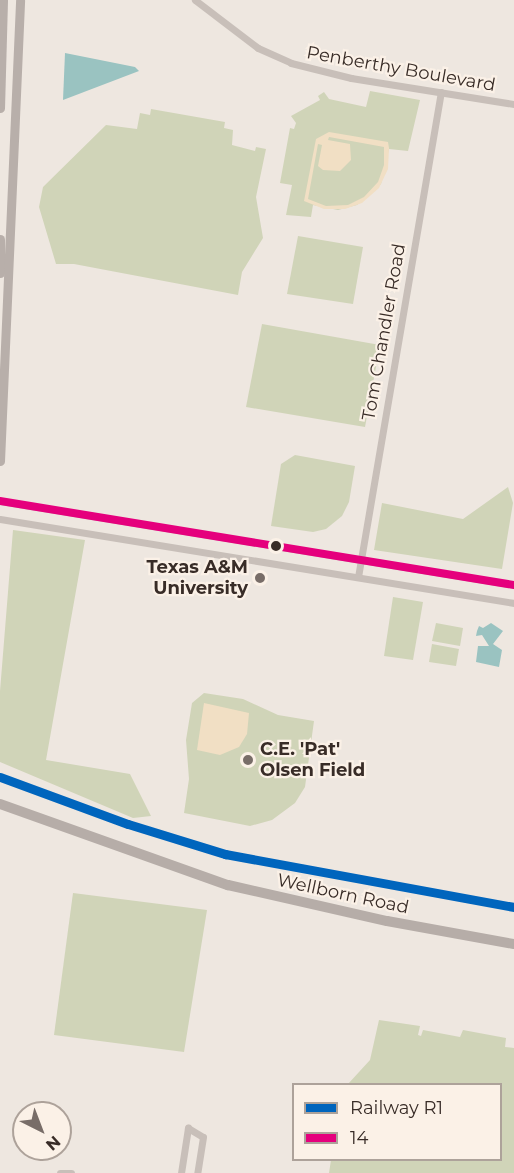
<!DOCTYPE html>
<style>
body{margin:0}
#map{position:relative;width:514px;height:1173px;overflow:hidden;background:#eee7e0;font-family:Montserrat,sans-serif}
div>[style]{position:absolute}
.green>*{inset:0;background:#d0d4b8}
.sand>*{inset:0;background:#f1dfc4}
.water>*{inset:0;background:#9ac3c1}
.street>*{height:7px;margin:-3.5px;padding:0 3.5px;transform-origin:3.5px;border-radius:3.5px;background:#c8bfb9}
.secondary>*{height:9px;margin:-4.5px;padding:0 4.5px;transform-origin:4.5px;border-radius:4.5px;background:#b8afaa}
.primary>*{height:10px;margin:-5px;padding:0 5px;transform-origin:5px;border-radius:5px;background:#b6ada8}
.bus-1>*{height:8px;margin:-4px;padding:0 4px;transform-origin:4px;border-radius:4px;background:#e5007d}
.rail-1>*{height:9px;margin:-4.5px;padding:0 4.5px;transform-origin:4.5px;border-radius:4.5px;background:#0065bd}
.dots>*{width:16px;height:16px;translate:-50% -50%;box-sizing:border-box;border:3px solid #fbf1e7;border-radius:50%}
span{translate:-50% -50%;white-space:nowrap;text-align:center;line-height:1.15;-webkit-text-stroke:4.5px #fbf1e7;paint-order:stroke}
.street-label{font-size:18px;color:#382c27}
.poi-label{font-size:18px;color:#382c27;font-weight:700}
.right{translate:-100% -50%;text-align:right}
.left{translate:0 -50%;text-align:left}
.legend{position:absolute;left:292px;top:1083px;width:210px;height:78px;box-sizing:border-box;background:#fbf1e7;border:2px solid #ada29a;margin:0;padding:8px 10px;list-style:none;font-size:18px;color:#382c27}
.legend li{display:flex;align-items:center;gap:12px;height:30px}
.legend b{width:30px;border:2px solid #ada29a}
.north{position:absolute;left:12px;top:1101px;width:60px;height:60px;box-sizing:border-box;background:#fbf1e7;border:2px solid #ada29a;border-radius:50%;rotate:138deg;font-size:16px;font-weight:700;line-height:24px;text-align:center;color:#382c27}
.north::after{content:'';display:block;margin:auto;width:21px;height:27px;background:#786d68;clip-path:polygon(50% 0,100% 100%,50% 72%,0 100%)}
</style>
<div id="map">
<div class="green">
<div style="clip-path:polygon(370px 91px,420px 100px,408px 151px,389px 149px,381px 184px,357px 205px,338px 210px,313px 205px,311px 217px,286px 215px,292px 185px,280px 183px,290px 128px,294px 129px,296px 123px,291px 116px,320px 100px,318px 96px,324px 92px,329px 99px,366px 107px)"></div>
<div style="clip-path:polygon(151px 109px,225px 122px,224px 128px,233px 130px,232px 145px,255px 151px,256px 147px,266px 149px,256px 197px,263px 238px,242px 272px,238px 295px,74px 264px,56px 264px,39px 207px,43px 187px,106px 125px,137px 129px,140px 113px,150px 115px)"></div>
<div style="clip-path:polygon(298px 236px,363px 247px,353px 304px,287px 294px)"></div>
<div style="clip-path:polygon(262px 324px,380px 345px,365px 427px,246px 407px)"></div>
<div style="clip-path:polygon(295px 455px,355px 466px,349px 502px,342px 516px,326px 529px,313px 532px,271px 526px,281px 464px)"></div>
<div style="clip-path:polygon(508px 487px,513px 503px,502px 569px,374px 550px,382px 503px,463px 519px)"></div>
<div style="clip-path:polygon(13px 530px,85px 540px,46px 760px,130px 774px,151px 816px,133px 818px,0 762px,0 691px)"></div>
<div style="clip-path:polygon(393px 597px,423px 602px,413px 660px,384px 656px)"></div>
<div style="clip-path:polygon(436px 623px,463px 628px,460px 646px,432px 641px)"></div>
<div style="clip-path:polygon(432px 644px,459px 649px,456px 666px,429px 662px)"></div>
<div style="clip-path:polygon(204px 693px,243px 699px,278px 715px,314px 721px,305px 787px,295px 803px,272px 820px,250px 826px,184px 813px,189px 779px,186px 740px,192px 703px)"></div>
<div style="clip-path:polygon(73px 893px,207px 910px,184px 1052px,54px 1035px)"></div>
<div style="clip-path:polygon(379px 1020px,420px 1026px,418px 1035px,421px 1036px,423px 1030px,460px 1037px,463px 1030px,506px 1038px,505px 1047px,514px 1048px,514px 1173px,329px 1173px,331px 1160px,500px 1160px,500px 1084px,348px 1084px,370px 1060px)"></div>
</div>
<div class="sand">
<div style="clip-path:polygon(evenodd,329px 132px,388px 142px,389px 148px,388px 169px,379px 188px,362px 203px,345px 209px,324px 209px,304px 201px,316px 139px,329px 132px,329px 137px,384px 147px,384px 165px,378px 182px,364px 197px,348px 205px,326px 206px,308px 199px,318px 144px,322px 145px,318px 166px,323px 170px,340px 171px,351px 160px,350px 144px,328px 140px,329px 137px)"></div>
<div style="clip-path:polygon(204px 703px,249px 713px,247px 734px,239px 747px,220px 755px,197px 750px)"></div>
</div>
<div class="water">
<div style="clip-path:polygon(65px 53px,135px 67px,139px 71px,63px 100px)"></div>
<div style="clip-path:polygon(491px 623px,503px 631px,493px 644px,502px 650px,499px 667px,476px 662px,478px 646px,489px 646px,482px 635px,476px 636px,477px 631px,479px 626px,483px 628px)"></div>
</div>
<div class="street">
<div style="left:195px;top:0;width:79px;rotate:37.3deg"></div>
<div style="left:258px;top:48px;width:36px;rotate:24deg"></div>
<div style="left:291px;top:63px;width:62px;rotate:14deg"></div>
<div style="left:351px;top:78px;width:165px;rotate:9.1deg"></div>
<div style="left:0;top:501px;width:521px;rotate:9.28deg"></div>
<div style="left:0;top:519px;width:521px;rotate:9.28deg"></div>
<div style="left:358px;top:577px;width:492px;rotate:-80.3deg"></div>
<div style="left:60px;top:1173px;width:11px"></div>
<div style="left:181px;top:1173px;width:46px;rotate:-81.2deg"></div>
<div style="left:188px;top:1128px;width:17px;rotate:31deg"></div>
<div style="left:203px;top:1137px;width:36px;rotate:99deg"></div>
</div>
<div class="secondary">
<div style="left:0;top:108px;width:108px;rotate:-88.4deg"></div>
<div style="left:0;top:239px;width:34px;rotate:90deg"></div>
<div style="left:0;top:461px;width:461px;rotate:-87.5deg"></div>
</div>
<div class="primary">
<div style="left:0;top:804px;width:242px;rotate:19.6deg"></div>
<div style="left:228px;top:885px;width:163px;rotate:12.8deg"></div>
<div style="left:387px;top:921px;width:129px;rotate:10.3deg"></div>
</div>
<div class="bus-1">
<div style="left:0;top:501px;width:521px;rotate:9.28deg"></div>
</div>
<div class="rail-1">
<div style="left:0;top:777px;width:136px;rotate:20.2deg"></div>
<div style="left:128px;top:824px;width:102px;rotate:17.2deg"></div>
<div style="left:225px;top:854px;width:294px;rotate:10.4deg"></div>
</div>
<div class="dots">
<div style="left:276px;top:546px;background:#382c27"></div>
<div style="left:260px;top:578px;background:#786d68"></div>
<div style="left:248px;top:760px;background:#786d68"></div>
</div>
<div class="street-label">
<span style="left:401px;top:69px;rotate:10deg">Penberthy Boulevard</span>
<span style="left:384px;top:332px;rotate:-80deg">Tom Chandler Road</span>
<span style="left:343px;top:894px;rotate:12deg">Wellborn Road</span>
</div>
<div class="poi-label">
<span class="right" style="left:248px;top:578px">Texas A&amp;M<br>University</span>
<span class="left" style="left:260px;top:760px">C.E. 'Pat'<br>Olsen Field</span>
</div>
<ul class="legend">
<li><b style="height:8px;background:#0065bd"></b>Railway R1</li>
<li><b style="height:8px;background:#e5007d"></b>14</li>
</ul>
<div class="north">N</div>
</div>
